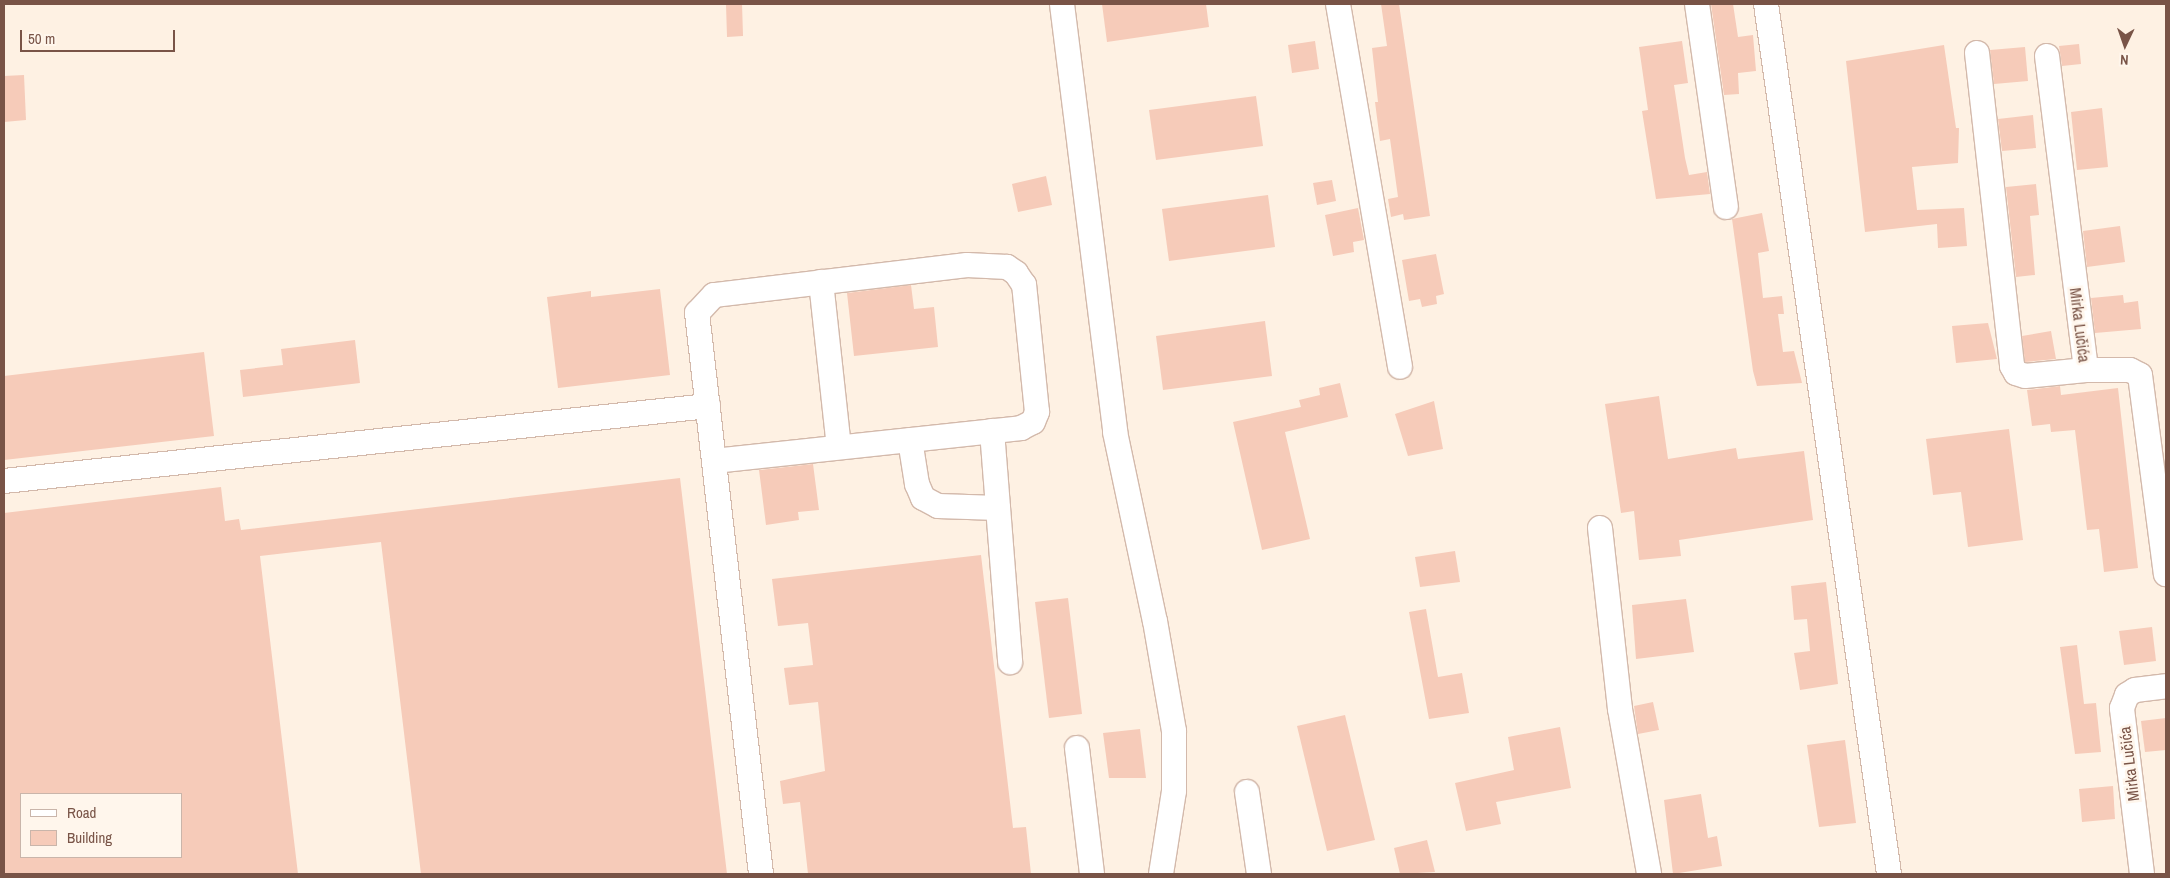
<!DOCTYPE html>
<meta charset="utf-8">
<style>
body{margin:0}
#map{position:relative;width:2170px;height:878px;overflow:hidden;background:#fef1e3;font-family:"Archivo Narrow",sans-serif}
div>[style]{position:absolute}
.building>*{inset:0;background:#f6cbb9}
.roads{filter:drop-shadow(1px 0 #d3b9ab) drop-shadow(-1px 0 #d3b9ab) drop-shadow(0 1px #d3b9ab) drop-shadow(0 -1px #d3b9ab)}
.minor>*{height:24px;margin:-12px;padding:0 12px;transform-origin:12px;border-radius:12px;background:#fff}
span{translate:-50% -50%;white-space:nowrap;text-align:center;line-height:1.15;-webkit-text-stroke:5px #fff6ec;paint-order:stroke}
.street-label{font-size:16px;color:#795447}
.frame{position:absolute;inset:0;border:5px solid #795447;pointer-events:none}
.legend{position:absolute;left:20px;top:793px;width:162px;height:65px;box-sizing:border-box;background:#fff6ec;border:1px solid #c9b5aa;margin:0;padding:6px 9px;list-style:none;font-size:15px;color:#795447}
.legend li{display:flex;align-items:center;gap:10px;height:25px}
.legend b{width:25px;border:1px solid #c9b5aa}
.north{position:absolute;left:2100px;top:20px;width:50px;height:50px;-webkit-text-stroke:4px #fff6ec;paint-order:stroke;rotate:183deg;font-size:14px;font-weight:700;line-height:20px;text-align:center;color:#795447}
.north::after{content:'';display:block;margin:auto;width:18px;height:22px;background:#795447;clip-path:polygon(50% 0,100% 100%,50% 72%,0 100%)}
.scale{position:absolute;left:20px;top:30px;width:155px;height:22px;box-sizing:border-box;border:2px solid #795447;border-top:0;padding-left:6px;font-size:15px;line-height:18px;white-space:nowrap;color:#795447;-webkit-text-stroke:4px #fff6ec;paint-order:stroke}
</style>
<div id="map">
<div class="building">
<div style="clip-path:polygon(726px 4px,742px 4px,743px 36px,727px 37px)"></div>
<div style="clip-path:polygon(1102px 4px,1206px 4px,1209px 27px,1107px 42px)"></div>
<div style="clip-path:polygon(1381px 4px,1399px 4px,1430px 216px,1404px 220px,1403px 214px,1391px 217px,1388px 199px,1398px 197px,1390px 139px,1380px 141px,1375px 102px,1378px 102px,1372px 48px,1387px 46px)"></div>
<div style="clip-path:polygon(1711px 4px,1733px 4px,1738px 37px,1753px 35px,1756px 71px,1738px 73px,1739px 94px,1724px 95px)"></div>
<div style="clip-path:polygon(1315px 41px,1319px 69px,1292px 73px,1288px 45px)"></div>
<div style="clip-path:polygon(1682px 41px,1688px 83px,1674px 85px,1685px 158px,1689px 175px,1707px 172px,1710px 194px,1656px 199px,1642px 111px,1648px 110px,1639px 47px)"></div>
<div style="clip-path:polygon(2079px 44px,2081px 64px,2062px 66px,2059px 46px)"></div>
<div style="clip-path:polygon(1944px 45px,1956px 128px,1959px 128px,1958px 163px,1912px 167px,1917px 210px,1964px 208px,1967px 246px,1938px 248px,1937px 224px,1865px 232px,1846px 61px)"></div>
<div style="clip-path:polygon(2025px 47px,2028px 81px,1994px 84px,1990px 50px)"></div>
<div style="clip-path:polygon(24px 75px,26px 120px,4px 122px,4px 76px)"></div>
<div style="clip-path:polygon(1256px 96px,1263px 146px,1156px 160px,1149px 110px)"></div>
<div style="clip-path:polygon(2102px 108px,2108px 167px,2077px 170px,2071px 112px)"></div>
<div style="clip-path:polygon(2033px 115px,2036px 148px,2002px 151px,1998px 119px)"></div>
<div style="clip-path:polygon(1046px 176px,1052px 205px,1018px 212px,1012px 184px)"></div>
<div style="clip-path:polygon(1332px 180px,1336px 201px,1317px 205px,1313px 183px)"></div>
<div style="clip-path:polygon(2036px 184px,2039px 215px,2030px 216px,2035px 275px,2016px 277px,2006px 187px)"></div>
<div style="clip-path:polygon(1268px 195px,1275px 247px,1169px 261px,1162px 209px)"></div>
<div style="clip-path:polygon(1358px 208px,1364px 240px,1353px 242px,1354px 252px,1333px 256px,1325px 215px)"></div>
<div style="clip-path:polygon(1762px 213px,1769px 251px,1758px 253px,1763px 298px,1782px 296px,1784px 314px,1778px 314px,1783px 352px,1794px 351px,1802px 383px,1757px 386px,1753px 371px,1732px 219px)"></div>
<div style="clip-path:polygon(2120px 226px,2125px 262px,2087px 267px,2083px 231px)"></div>
<div style="clip-path:polygon(1436px 254px,1444px 294px,1436px 296px,1437px 304px,1422px 307px,1420px 299px,1409px 301px,1402px 260px)"></div>
<div style="clip-path:polygon(911px 285px,914px 309px,934px 307px,938px 347px,854px 356px,847px 293px)"></div>
<div style="clip-path:polygon(660px 289px,670px 375px,558px 388px,547px 297px,591px 291px,591px 297px)"></div>
<div style="clip-path:polygon(2123px 295px,2124px 303px,2138px 301px,2141px 329px,2095px 333px,2091px 298px)"></div>
<div style="clip-path:polygon(1265px 321px,1272px 376px,1163px 390px,1156px 336px)"></div>
<div style="clip-path:polygon(1988px 323px,1997px 359px,1956px 363px,1952px 326px)"></div>
<div style="clip-path:polygon(2051px 331px,2056px 359px,2025px 362px,2022px 336px)"></div>
<div style="clip-path:polygon(355px 340px,360px 383px,243px 397px,240px 370px,283px 365px,281px 349px)"></div>
<div style="clip-path:polygon(204px 352px,214px 436px,4px 460px,4px 376px)"></div>
<div style="clip-path:polygon(1340px 383px,1348px 417px,1285px 432px,1310px 539px,1262px 550px,1233px 422px,1301px 407px,1299px 400px,1320px 395px,1319px 388px)"></div>
<div style="clip-path:polygon(2060px 386px,2061px 395px,2118px 388px,2138px 568px,2104px 572px,2099px 529px,2087px 530px,2075px 430px,2051px 432px,2050px 424px,2032px 426px,2027px 390px)"></div>
<div style="clip-path:polygon(1659px 396px,1668px 459px,1736px 448px,1738px 459px,1804px 451px,1813px 520px,1679px 540px,1681px 556px,1639px 560px,1634px 511px,1621px 513px,1605px 404px)"></div>
<div style="clip-path:polygon(1434px 401px,1443px 449px,1408px 456px,1395px 414px)"></div>
<div style="clip-path:polygon(2009px 429px,2023px 540px,1968px 547px,1961px 492px,1933px 495px,1926px 439px)"></div>
<div style="clip-path:polygon(813px 464px,819px 510px,798px 512px,799px 520px,766px 525px,759px 470px)"></div>
<div style="clip-path:polygon(evenodd,680px 478px,727px 874px,421px 874px,381px 542px,260px 556px,298px 874px,4px 874px,4px 513px,221px 487px,225px 521px,239px 519px,241px 530px,680px 478px,21px 794px,181px 794px,181px 857px,21px 857px,21px 794px)"></div>
<div style="clip-path:polygon(1455px 551px,1460px 582px,1420px 587px,1415px 557px)"></div>
<div style="clip-path:polygon(981px 555px,1013px 828px,1026px 827px,1031px 874px,808px 874px,800px 802px,783px 804px,780px 781px,825px 771px,818px 702px,789px 705px,784px 668px,813px 665px,808px 623px,778px 626px,772px 579px)"></div>
<div style="clip-path:polygon(1826px 582px,1838px 684px,1800px 690px,1794px 653px,1810px 651px,1807px 619px,1794px 620px,1791px 586px)"></div>
<div style="clip-path:polygon(1068px 598px,1082px 714px,1049px 718px,1035px 602px)"></div>
<div style="clip-path:polygon(1686px 599px,1694px 652px,1636px 659px,1632px 605px)"></div>
<div style="clip-path:polygon(1426px 609px,1438px 677px,1462px 673px,1469px 713px,1429px 719px,1409px 612px)"></div>
<div style="clip-path:polygon(2152px 627px,2156px 661px,2124px 665px,2119px 631px)"></div>
<div style="clip-path:polygon(2077px 645px,2084px 704px,2096px 703px,2101px 752px,2075px 754px,2060px 647px)"></div>
<div style="clip-path:polygon(1653px 702px,1659px 730px,1638px 734px,1634px 706px)"></div>
<div style="clip-path:polygon(1345px 715px,1375px 840px,1327px 851px,1297px 726px)"></div>
<div style="clip-path:polygon(2166px 718px,2166px 750px,2145px 752px,2141px 721px)"></div>
<div style="clip-path:polygon(1560px 727px,1571px 788px,1496px 802px,1501px 824px,1466px 831px,1455px 783px,1514px 770px,1508px 737px)"></div>
<div style="clip-path:polygon(1140px 729px,1146px 778px,1109px 778px,1103px 733px)"></div>
<div style="clip-path:polygon(1845px 740px,1856px 823px,1819px 827px,1807px 745px)"></div>
<div style="clip-path:polygon(2113px 786px,2115px 819px,2082px 822px,2079px 789px)"></div>
<div style="clip-path:polygon(1701px 794px,1708px 838px,1717px 836px,1722px 866px,1673px 874px,1664px 800px)"></div>
<div style="clip-path:polygon(1427px 840px,1435px 872px,1400px 874px,1394px 848px)"></div>
</div>
<div class="roads">
<div class="minor">
<div style="left:1062px;top:4px;width:431px;rotate:82.9deg"></div>
<div style="left:1115px;top:432px;width:193px;rotate:78.1deg"></div>
<div style="left:1155px;top:621px;width:112px;rotate:80.2deg"></div>
<div style="left:1174px;top:731px;width:60px;rotate:90deg"></div>
<div style="left:1174px;top:791px;width:84px;rotate:98.9deg"></div>
<div style="left:1338px;top:4px;width:368px;rotate:80.3deg"></div>
<div style="left:1697px;top:4px;width:205px;rotate:81.9deg"></div>
<div style="left:1766px;top:4px;width:879px;rotate:81.95deg"></div>
<div style="left:1977px;top:53px;width:315px;rotate:83.6deg"></div>
<div style="left:2012px;top:366px;width:8px;rotate:60deg"></div>
<div style="left:2016px;top:373px;width:9px;rotate:18deg"></div>
<div style="left:2025px;top:376px;width:61px;rotate:-5.6deg"></div>
<div style="left:2047px;top:56px;width:316px;rotate:82.9deg"></div>
<div style="left:2086px;top:370px;width:44px"></div>
<div style="left:2130px;top:370px;width:11px;rotate:27deg"></div>
<div style="left:2140px;top:375px;width:201px;rotate:82.6deg"></div>
<div style="left:821px;top:282px;width:166px;rotate:83.8deg"></div>
<div style="left:992px;top:431px;width:232px;rotate:85.5deg"></div>
<div style="left:910px;top:440px;width:45px;rotate:81deg"></div>
<div style="left:917px;top:484px;width:15px;rotate:67deg"></div>
<div style="left:923px;top:498px;width:17px;rotate:28deg"></div>
<div style="left:938px;top:506px;width:60px;rotate:1.9deg"></div>
<div style="left:714px;top:461px;width:309px;rotate:-6.1deg"></div>
<div style="left:1021px;top:428px;width:13px;rotate:-27deg"></div>
<div style="left:1033px;top:422px;width:11px;rotate:-68deg"></div>
<div style="left:1037px;top:412px;width:128px;rotate:-95.8deg"></div>
<div style="left:1024px;top:285px;width:14px;rotate:-124deg"></div>
<div style="left:1016px;top:273px;width:11px;rotate:-146deg"></div>
<div style="left:1007px;top:267px;width:40px;rotate:-177.1deg"></div>
<div style="left:967px;top:265px;width:255px;rotate:173.2deg"></div>
<div style="left:714px;top:295px;width:25px;rotate:133deg"></div>
<div style="left:697px;top:313px;width:565px;rotate:83.49deg"></div>
<div style="left:4px;top:481px;width:708px;rotate:-6.08deg"></div>
<div style="left:1600px;top:528px;width:182px;rotate:83.7deg"></div>
<div style="left:1620px;top:709px;width:168px;rotate:80deg"></div>
<div style="left:1077px;top:748px;width:127px;rotate:83.2deg"></div>
<div style="left:1247px;top:792px;width:83px;rotate:81.7deg"></div>
<div style="left:2142px;top:874px;width:167px;rotate:-96.9deg"></div>
<div style="left:2122px;top:708px;width:14px;rotate:-69deg"></div>
<div style="left:2127px;top:695px;width:9px;rotate:-32deg"></div>
<div style="left:2135px;top:690px;width:31px;rotate:-7deg"></div>
</div>
</div>
<div class="street-label">
<span style="left:2080px;top:325px;rotate:83deg">Mirka Lučića</span>
<span style="left:2129px;top:764px;rotate:-97deg">Mirka Lučića</span>
</div>
<div class="frame"></div>
<ul class="legend">
<li><b style="height:6px;background:#fff"></b>Road</li>
<li><b style="height:14px;background:#f6cbb9"></b>Building</li>
</ul>
<div class="north">N</div>
<div class="scale">50 m</div>
</div>
